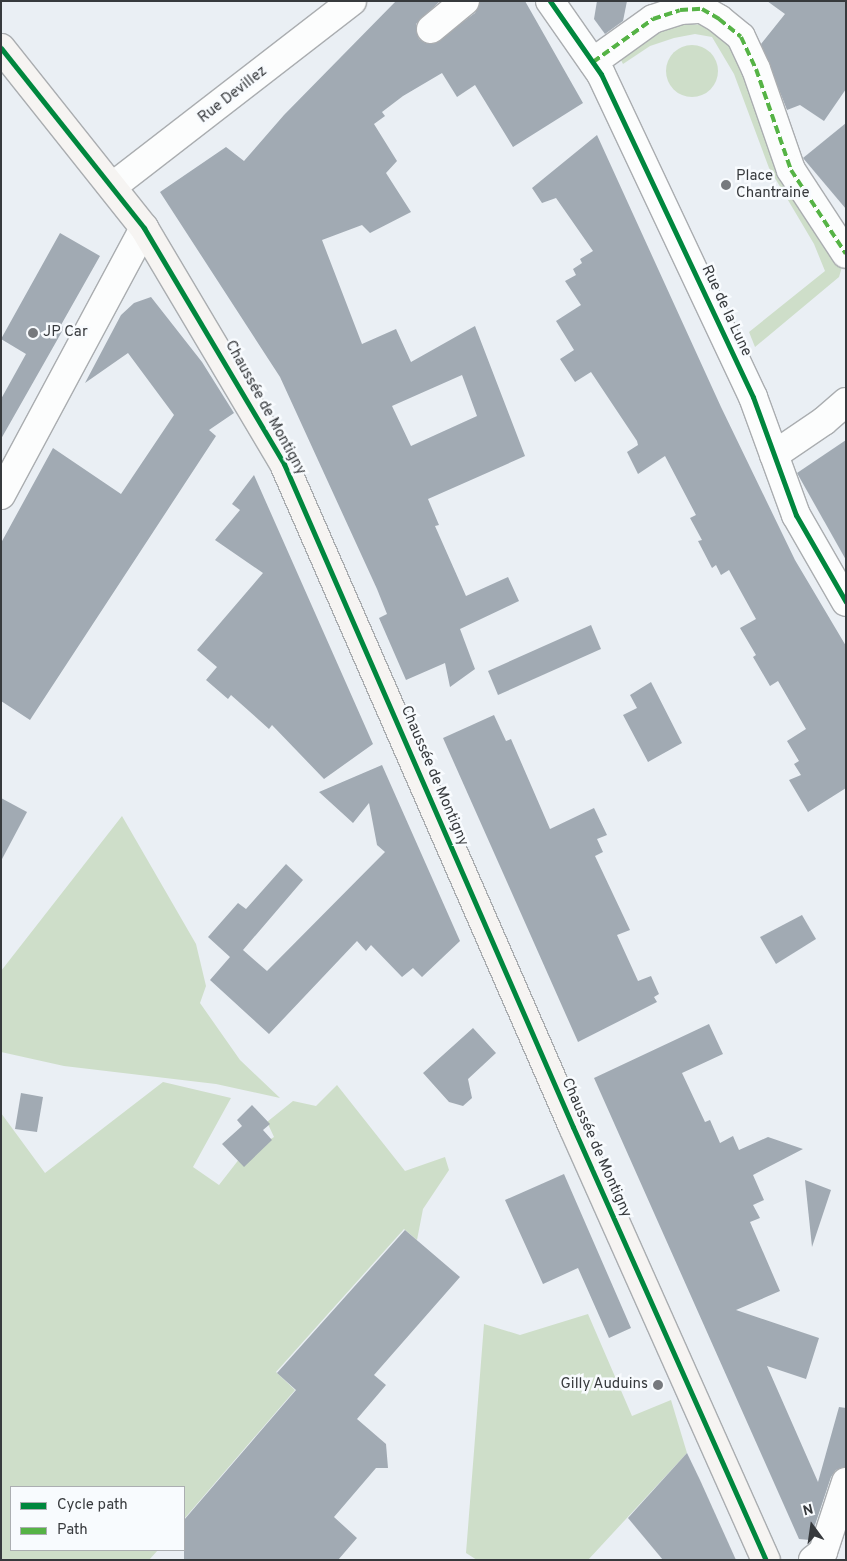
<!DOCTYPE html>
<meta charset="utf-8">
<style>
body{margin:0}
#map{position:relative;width:847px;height:1561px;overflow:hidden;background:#eaeff4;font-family:Overpass,sans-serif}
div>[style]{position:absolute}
.green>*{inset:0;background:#cedec9}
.round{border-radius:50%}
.building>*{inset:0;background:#a1aab3}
.roads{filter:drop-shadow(1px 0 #aaadb0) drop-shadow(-1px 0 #aaadb0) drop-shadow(0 1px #aaadb0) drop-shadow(0 -1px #aaadb0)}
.street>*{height:28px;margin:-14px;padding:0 14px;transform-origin:14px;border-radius:14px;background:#fcfdfd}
.secondary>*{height:28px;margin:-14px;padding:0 14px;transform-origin:14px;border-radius:14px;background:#f6f4f2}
.quiet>*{height:4px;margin-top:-2px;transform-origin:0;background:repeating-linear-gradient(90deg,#56b346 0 8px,transparent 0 12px)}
.cycleway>*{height:5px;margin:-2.5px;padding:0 2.5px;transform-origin:2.5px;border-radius:2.5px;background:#00873e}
.dots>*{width:14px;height:14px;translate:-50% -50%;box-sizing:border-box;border:2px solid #f8fbfe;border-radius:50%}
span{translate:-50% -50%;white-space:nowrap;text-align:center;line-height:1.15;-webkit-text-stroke:5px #f8fbfe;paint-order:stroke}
.street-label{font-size:15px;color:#373a3d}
.poi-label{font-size:15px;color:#373a3d}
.left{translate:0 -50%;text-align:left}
.right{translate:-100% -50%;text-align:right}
.frame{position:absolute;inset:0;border:2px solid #373a3d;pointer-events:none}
.legend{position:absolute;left:10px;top:1486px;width:175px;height:65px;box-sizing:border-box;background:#f8fbfe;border:1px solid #abaeb1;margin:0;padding:6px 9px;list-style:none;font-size:15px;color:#373a3d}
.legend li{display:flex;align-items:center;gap:10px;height:25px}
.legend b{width:25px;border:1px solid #abaeb1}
.north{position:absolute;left:787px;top:1501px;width:50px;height:50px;-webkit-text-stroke:4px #f8fbfe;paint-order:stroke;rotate:346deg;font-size:14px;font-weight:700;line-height:20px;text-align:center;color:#373a3d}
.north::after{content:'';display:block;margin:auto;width:18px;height:22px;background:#373a3d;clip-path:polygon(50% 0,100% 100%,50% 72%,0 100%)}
</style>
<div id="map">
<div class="green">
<div style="clip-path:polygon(676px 24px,718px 25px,842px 267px,839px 277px,755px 347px,749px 332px,825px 271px,814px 244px,769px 168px,734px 74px,712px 37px,695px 34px,674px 38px,650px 46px,623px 64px,618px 54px)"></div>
<div class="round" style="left:666px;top:45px;width:52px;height:52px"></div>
<div style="clip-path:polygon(122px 816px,196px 944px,206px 986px,200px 1003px,240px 1060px,280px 1098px,216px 1084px,64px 1066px,1px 1052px,1px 971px)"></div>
<div style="clip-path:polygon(163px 1082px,231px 1098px,193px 1167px,219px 1185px,240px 1158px,274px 1137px,267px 1122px,293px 1101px,316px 1106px,337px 1085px,405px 1171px,445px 1157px,449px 1170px,423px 1209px,417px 1240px,404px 1229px,276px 1372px,295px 1390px,184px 1519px,184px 1487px,11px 1487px,11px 1550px,158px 1550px,149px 1560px,1px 1560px,1px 1113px,45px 1173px)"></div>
<div style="clip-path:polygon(588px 1314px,632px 1416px,671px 1400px,687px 1453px,588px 1560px,477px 1560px,466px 1553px,484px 1324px,520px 1335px)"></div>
</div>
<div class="building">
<div style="clip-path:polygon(evenodd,396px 1px,440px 1px,416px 24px,419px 39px,433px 44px,475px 13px,480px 1px,525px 1px,583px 103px,513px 147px,475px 85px,457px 97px,442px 73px,403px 96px,382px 112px,385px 116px,374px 124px,397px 161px,386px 173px,411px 212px,370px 233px,362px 225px,322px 240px,362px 344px,396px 329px,411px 362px,475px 326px,525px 456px,428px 499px,439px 525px,435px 526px,466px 596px,508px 577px,519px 601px,460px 629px,475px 669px,450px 687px,445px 663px,406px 680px,379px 618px,387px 614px,377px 589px,280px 377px,160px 192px,226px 147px,244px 161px,284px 115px,396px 1px,462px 375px,477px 416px,411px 446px,392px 406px,462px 375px)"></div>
<div style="clip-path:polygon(597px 1px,627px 1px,623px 21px,605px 34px,594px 19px)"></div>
<div style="clip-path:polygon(767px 1px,846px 1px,846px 89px,824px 121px,800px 105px,787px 110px,761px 44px,785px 14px)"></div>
<div style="clip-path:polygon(846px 123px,846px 209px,803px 158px)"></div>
<div style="clip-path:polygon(597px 135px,721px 407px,795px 560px,846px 646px,846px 788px,808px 812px,789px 780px,801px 775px,794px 764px,799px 761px,787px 741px,806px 729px,778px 681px,770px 686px,753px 657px,756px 655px,740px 628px,756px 619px,729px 570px,721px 575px,716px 565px,712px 568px,698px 541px,702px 540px,690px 518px,696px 515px,665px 456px,638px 474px,627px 452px,638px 445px,637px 441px,591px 372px,575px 382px,560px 359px,574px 350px,556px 321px,581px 305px,565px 281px,576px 275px,573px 269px,582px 263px,580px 259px,593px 251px,556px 198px,542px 203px,532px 188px)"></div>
<div style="clip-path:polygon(60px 233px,100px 256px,61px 325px,64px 328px,1px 439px,1px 399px,26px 354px,1px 339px)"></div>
<div style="clip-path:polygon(151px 297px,202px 362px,234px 413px,209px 430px,216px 436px,30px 720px,1px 701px,1px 543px,53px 448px,121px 494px,174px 415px,128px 353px,85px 383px,121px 315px,134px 303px)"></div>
<div style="clip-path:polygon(846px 440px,846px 560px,797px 473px)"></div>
<div style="clip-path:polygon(254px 475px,373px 744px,324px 779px,272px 725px,269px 729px,231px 695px,228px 699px,206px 680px,217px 667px,197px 650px,263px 573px,215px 540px,240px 510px,232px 504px)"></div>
<div style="clip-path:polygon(591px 625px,601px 649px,498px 695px,488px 671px)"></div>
<div style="clip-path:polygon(651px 682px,682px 743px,648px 762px,623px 715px,637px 708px,630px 695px)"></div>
<div style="clip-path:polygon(494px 715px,506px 741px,511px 739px,550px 829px,594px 808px,607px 835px,597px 839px,603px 852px,595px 856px,630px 930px,617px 935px,638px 981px,651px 976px,659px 994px,654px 997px,657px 1002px,578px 1042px,443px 738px)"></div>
<div style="clip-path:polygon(382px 765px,460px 941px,422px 977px,413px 968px,402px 977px,371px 945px,366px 951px,357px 941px,269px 1034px,210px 980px,230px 957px,208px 937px,238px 903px,246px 909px,286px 864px,303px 880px,243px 950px,267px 971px,385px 852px,377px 845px,369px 803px,353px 823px,319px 792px)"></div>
<div style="clip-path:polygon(1px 798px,27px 812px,1px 861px)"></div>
<div style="clip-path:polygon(802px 915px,816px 939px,776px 964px,760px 937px)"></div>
<div style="clip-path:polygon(709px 1024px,723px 1054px,682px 1073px,705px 1122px,710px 1120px,720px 1143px,733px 1136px,739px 1150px,768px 1137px,803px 1149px,753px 1175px,764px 1200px,753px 1205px,760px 1218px,750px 1222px,780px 1291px,736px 1310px,819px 1338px,806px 1379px,767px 1366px,818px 1482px,839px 1407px,846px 1408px,846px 1467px,836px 1470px,831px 1477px,810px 1540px,799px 1539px,594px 1078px)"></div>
<div style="clip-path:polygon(473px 1028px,496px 1053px,468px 1079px,472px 1098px,463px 1106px,449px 1102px,423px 1073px)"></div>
<div style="clip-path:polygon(21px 1093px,43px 1097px,37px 1132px,15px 1129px)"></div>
<div style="clip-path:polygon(252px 1105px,270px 1124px,263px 1130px,272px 1140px,244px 1167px,222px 1144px,242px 1126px,237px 1120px)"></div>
<div style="clip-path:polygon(564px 1174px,631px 1328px,609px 1338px,578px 1268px,543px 1284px,505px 1200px)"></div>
<div style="clip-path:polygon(805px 1180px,831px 1190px,812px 1247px)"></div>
<div style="clip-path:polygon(405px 1230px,460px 1277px,374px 1375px,386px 1385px,357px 1419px,386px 1444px,388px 1468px,376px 1468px,334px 1517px,357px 1538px,338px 1560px,184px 1560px,184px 1520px,296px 1390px,277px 1373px)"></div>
<div style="clip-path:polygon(687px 1453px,700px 1480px,736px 1560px,663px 1560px,628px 1518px)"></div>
</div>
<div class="roads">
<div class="street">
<div style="left:550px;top:1px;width:89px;rotate:55.1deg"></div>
<div style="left:601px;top:74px;width:357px;rotate:64.8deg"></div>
<div style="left:753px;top:397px;width:126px;rotate:70deg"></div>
<div style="left:796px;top:515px;width:100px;rotate:60.1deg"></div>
<div style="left:431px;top:29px;width:44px;rotate:-39.5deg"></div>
<div style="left:593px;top:62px;width:74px;rotate:-35.6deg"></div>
<div style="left:653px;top:19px;width:28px;rotate:-18deg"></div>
<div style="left:680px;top:10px;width:22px;rotate:-3deg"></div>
<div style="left:702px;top:9px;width:20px;rotate:30deg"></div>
<div style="left:719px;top:19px;width:28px;rotate:39deg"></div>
<div style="left:741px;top:37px;width:35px;rotate:65deg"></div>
<div style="left:756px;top:69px;width:107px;rotate:70.9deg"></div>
<div style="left:791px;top:170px;width:100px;rotate:56.8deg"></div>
<div style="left:113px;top:186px;width:302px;rotate:-37.7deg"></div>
<div style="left:774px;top:455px;width:60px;rotate:-34.2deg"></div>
<div style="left:824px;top:421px;width:29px;rotate:-41deg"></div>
<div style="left:1px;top:495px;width:303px;rotate:-61.8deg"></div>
<div style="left:813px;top:1560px;width:13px;rotate:-39deg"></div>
<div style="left:823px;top:1552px;width:74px;rotate:-71.8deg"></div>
</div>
<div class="secondary">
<div style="left:1px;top:48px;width:230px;rotate:51.5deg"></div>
<div style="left:144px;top:228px;width:274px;rotate:59.3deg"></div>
<div style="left:284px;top:464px;width:723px;rotate:66.45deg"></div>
<div style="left:573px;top:1127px;width:474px;rotate:66deg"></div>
</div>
</div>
<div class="quiet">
<div style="left:593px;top:62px;width:74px;rotate:-35.6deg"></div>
<div style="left:653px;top:19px;width:28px;rotate:-18deg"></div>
<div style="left:680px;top:10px;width:22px;rotate:-3deg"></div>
<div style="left:702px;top:9px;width:20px;rotate:30deg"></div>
<div style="left:719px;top:19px;width:28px;rotate:39deg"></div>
<div style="left:741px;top:37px;width:35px;rotate:65deg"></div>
<div style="left:756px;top:69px;width:107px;rotate:70.9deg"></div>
<div style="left:791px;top:170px;width:100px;rotate:56.8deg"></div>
</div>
<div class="cycleway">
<div style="left:550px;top:1px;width:89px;rotate:55.1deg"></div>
<div style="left:601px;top:74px;width:357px;rotate:64.8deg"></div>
<div style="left:753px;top:397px;width:126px;rotate:70deg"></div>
<div style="left:796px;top:515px;width:100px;rotate:60.1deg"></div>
<div style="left:1px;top:48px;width:230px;rotate:51.5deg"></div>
<div style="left:144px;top:228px;width:274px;rotate:59.3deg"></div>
<div style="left:284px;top:464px;width:723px;rotate:66.45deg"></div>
<div style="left:573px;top:1127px;width:474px;rotate:66deg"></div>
</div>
<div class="dots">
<div style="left:726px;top:185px;background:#76797d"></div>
<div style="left:33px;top:333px;background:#76797d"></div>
<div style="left:658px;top:1385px;background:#76797d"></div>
</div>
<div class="street-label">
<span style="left:233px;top:95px;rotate:-38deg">Rue Devillez</span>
<span style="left:726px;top:311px;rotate:65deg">Rue de la Lune</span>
<span style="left:265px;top:408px;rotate:61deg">Chaussée de Montigny</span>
<span style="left:434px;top:776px;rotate:67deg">Chaussée de Montigny</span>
<span style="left:596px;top:1148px;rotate:66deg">Chaussée de Montigny</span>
</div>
<div class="poi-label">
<span class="left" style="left:736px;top:185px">Place<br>Chantraine</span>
<span class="left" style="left:43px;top:333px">JP Car</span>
<span class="right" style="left:648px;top:1385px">Gilly Auduins</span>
</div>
<div class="frame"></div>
<ul class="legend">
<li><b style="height:6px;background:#00873e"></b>Cycle path</li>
<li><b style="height:6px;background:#56b346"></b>Path</li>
</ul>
<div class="north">N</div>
</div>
